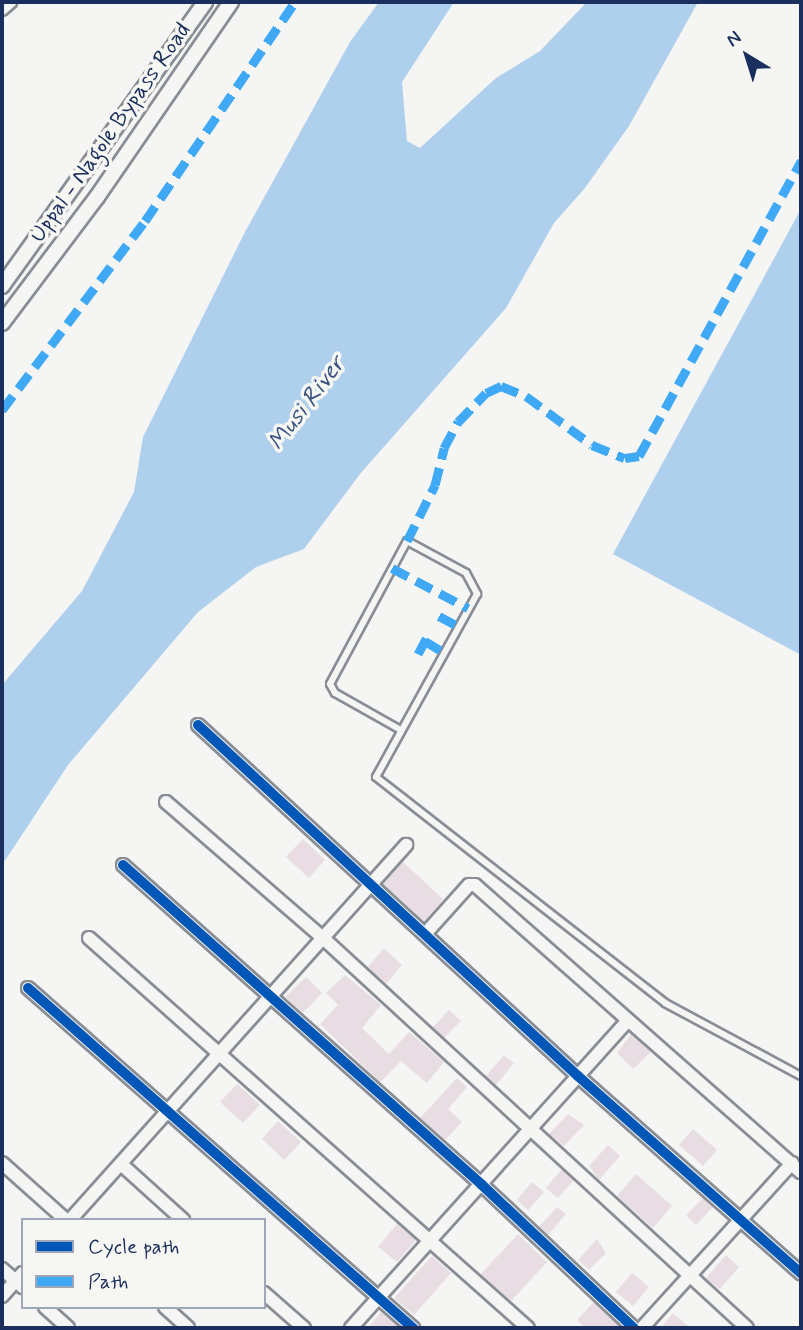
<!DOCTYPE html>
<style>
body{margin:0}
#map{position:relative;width:803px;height:1330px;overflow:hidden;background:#f5f5f3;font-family:Mynerve,sans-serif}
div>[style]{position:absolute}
.water>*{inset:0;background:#aed0ed}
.building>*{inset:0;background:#e7dde3}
.roads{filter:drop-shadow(2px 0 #898d95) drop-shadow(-2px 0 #898d95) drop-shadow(0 2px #898d95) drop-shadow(0 -2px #898d95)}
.service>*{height:6px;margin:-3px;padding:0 3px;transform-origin:3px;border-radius:3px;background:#f5f5f3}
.minor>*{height:12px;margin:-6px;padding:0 6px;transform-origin:6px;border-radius:6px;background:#f5f5f3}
.tertiary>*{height:14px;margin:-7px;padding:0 7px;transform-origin:7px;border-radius:7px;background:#f5f5f3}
.quiet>*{height:9px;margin-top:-4.5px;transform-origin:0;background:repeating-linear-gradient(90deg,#3fa9f5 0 18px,transparent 0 27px)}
.cycleway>*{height:10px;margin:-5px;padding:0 5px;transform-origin:5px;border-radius:5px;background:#0057b8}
span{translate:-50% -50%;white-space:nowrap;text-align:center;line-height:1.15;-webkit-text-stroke:7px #f6f6f2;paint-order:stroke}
.street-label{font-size:23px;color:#1b2f5e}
.water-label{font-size:24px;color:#385381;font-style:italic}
.frame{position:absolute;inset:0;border:4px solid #1b2f5e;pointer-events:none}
.legend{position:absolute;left:21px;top:1218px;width:245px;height:91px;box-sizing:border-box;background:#f6f6f2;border:2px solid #9ea6b7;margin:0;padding:9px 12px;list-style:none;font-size:21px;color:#1b2f5e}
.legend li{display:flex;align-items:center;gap:14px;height:35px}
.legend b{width:35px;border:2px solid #9ea6b7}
.north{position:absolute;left:712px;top:21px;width:70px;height:70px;-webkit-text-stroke:5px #f6f6f2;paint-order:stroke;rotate:322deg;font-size:19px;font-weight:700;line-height:28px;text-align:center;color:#1b2f5e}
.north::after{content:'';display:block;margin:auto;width:24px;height:32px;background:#1b2f5e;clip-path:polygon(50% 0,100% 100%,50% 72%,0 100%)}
</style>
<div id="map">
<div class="water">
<div style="clip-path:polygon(379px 2px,454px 2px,402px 82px,407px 141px,420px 148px,496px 78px,540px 51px,587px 2px,698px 2px,629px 126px,585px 188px,554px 223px,506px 308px,360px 474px,304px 549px,256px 567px,198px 612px,68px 765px,2px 865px,2px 685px,82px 591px,134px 492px,143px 437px,245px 232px,350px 42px)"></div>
<div style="clip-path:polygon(801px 209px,801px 655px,613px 554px)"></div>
</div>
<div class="building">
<div style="clip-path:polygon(303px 839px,325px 860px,309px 878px,286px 857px)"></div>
<div style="clip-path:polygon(403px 862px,443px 899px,424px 922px,383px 884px)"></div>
<div style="clip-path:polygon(384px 948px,402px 965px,386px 984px,368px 967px)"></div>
<div style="clip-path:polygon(345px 975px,381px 1005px,362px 1028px,389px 1054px,409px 1032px,444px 1062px,427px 1083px,401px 1061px,380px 1082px,320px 1024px,338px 1005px,326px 993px)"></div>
<div style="clip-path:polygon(306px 977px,322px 993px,303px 1013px,285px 997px)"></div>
<div style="clip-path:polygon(449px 1010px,461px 1021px,444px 1038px,433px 1027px)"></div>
<div style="clip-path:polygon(631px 1034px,651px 1052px,633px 1069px,617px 1053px)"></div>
<div style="clip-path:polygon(504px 1055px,514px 1063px,496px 1085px,486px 1076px)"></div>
<div style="clip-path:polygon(457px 1078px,467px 1087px,448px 1109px,462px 1122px,445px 1140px,420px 1118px)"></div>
<div style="clip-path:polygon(237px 1084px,260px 1105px,243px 1123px,220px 1102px)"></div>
<div style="clip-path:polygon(568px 1114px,584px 1125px,564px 1146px,549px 1134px)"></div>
<div style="clip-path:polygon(278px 1121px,301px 1142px,284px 1160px,262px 1139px)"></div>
<div style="clip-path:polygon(693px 1129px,717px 1150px,703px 1166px,679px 1145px)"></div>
<div style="clip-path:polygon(608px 1145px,620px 1156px,599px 1180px,589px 1166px)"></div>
<div style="clip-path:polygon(562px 1169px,574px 1180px,558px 1198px,546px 1188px)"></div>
<div style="clip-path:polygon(636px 1174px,672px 1206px,653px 1228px,617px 1196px)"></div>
<div style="clip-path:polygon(532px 1182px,544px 1192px,528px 1210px,517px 1200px)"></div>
<div style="clip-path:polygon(703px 1198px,713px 1207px,696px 1225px,686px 1215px)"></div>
<div style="clip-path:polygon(557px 1207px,566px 1214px,548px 1235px,539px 1227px)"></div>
<div style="clip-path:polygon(397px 1224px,416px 1240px,397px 1262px,378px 1247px)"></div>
<div style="clip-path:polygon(518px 1234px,547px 1262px,511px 1301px,481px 1274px)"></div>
<div style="clip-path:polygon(597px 1239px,606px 1253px,589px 1270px,578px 1260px)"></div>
<div style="clip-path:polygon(726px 1255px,739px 1267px,720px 1289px,706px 1278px)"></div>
<div style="clip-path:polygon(432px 1256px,451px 1273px,414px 1315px,394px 1298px)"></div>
<div style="clip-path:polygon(632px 1273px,649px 1287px,633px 1306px,616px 1292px)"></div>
<div style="clip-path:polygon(594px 1302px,609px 1316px,621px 1328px,585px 1328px,577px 1320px)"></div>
<div style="clip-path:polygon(381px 1312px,397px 1325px,400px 1328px,368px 1328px)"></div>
<div style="clip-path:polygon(673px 1313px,691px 1328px,661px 1328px)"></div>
</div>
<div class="roads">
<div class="service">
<div style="left:399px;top:729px;width:73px;rotate:-150.6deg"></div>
<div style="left:335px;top:693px;width:10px;rotate:-119deg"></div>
<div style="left:330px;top:684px;width:162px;rotate:-61.7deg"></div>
<div style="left:407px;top:541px;width:67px;rotate:28.5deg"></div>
<div style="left:466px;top:573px;width:24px;rotate:62deg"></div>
<div style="left:477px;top:594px;width:209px;rotate:118.9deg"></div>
<div style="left:376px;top:777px;width:367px;rotate:38deg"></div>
<div style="left:665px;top:1003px;width:154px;rotate:28.2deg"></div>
</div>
<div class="minor">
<div style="left:2px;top:9px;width:11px;rotate:-41deg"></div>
<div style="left:198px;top:725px;width:517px;rotate:42.73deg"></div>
<div style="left:578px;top:1076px;width:298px;rotate:41.5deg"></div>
<div style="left:166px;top:802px;width:208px;rotate:40.9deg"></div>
<div style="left:323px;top:938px;width:576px;rotate:42.61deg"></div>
<div style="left:123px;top:865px;width:480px;rotate:41.7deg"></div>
<div style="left:481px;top:1184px;width:210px;rotate:43.3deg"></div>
<div style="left:425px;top:934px;width:66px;rotate:-48.1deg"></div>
<div style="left:469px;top:885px;width:6px"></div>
<div style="left:475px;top:885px;width:434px;rotate:41.4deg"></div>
<div style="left:89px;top:938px;width:587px;rotate:41.62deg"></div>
<div style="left:28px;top:988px;width:514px;rotate:41.45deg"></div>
<div style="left:2px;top:1163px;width:86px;rotate:41.7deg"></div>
<div style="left:121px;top:1164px;width:84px;rotate:42.1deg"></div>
<div style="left:70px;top:1220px;width:504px;rotate:-48.14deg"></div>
<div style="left:2px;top:1269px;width:28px;rotate:41deg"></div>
<div style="left:264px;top:1293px;width:53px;rotate:41.2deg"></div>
<div style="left:2px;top:1296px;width:31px;rotate:-48deg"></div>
<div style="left:45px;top:1307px;width:31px;rotate:42deg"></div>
<div style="left:165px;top:1307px;width:31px;rotate:42deg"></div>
<div style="left:351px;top:1328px;width:414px;rotate:-48deg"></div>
<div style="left:642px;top:1328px;width:223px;rotate:-47.7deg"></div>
</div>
<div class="tertiary">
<div style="left:2px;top:286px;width:349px;rotate:-54.4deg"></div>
<div style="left:2px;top:323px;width:158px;rotate:-53deg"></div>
<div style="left:97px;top:197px;width:237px;rotate:-55.5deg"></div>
</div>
</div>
<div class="quiet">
<div style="left:2px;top:410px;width:237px;rotate:-52.9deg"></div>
<div style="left:145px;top:221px;width:265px;rotate:-55.6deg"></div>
<div style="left:407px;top:541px;width:63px;rotate:-63.4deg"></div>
<div style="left:435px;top:485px;width:38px;rotate:-76deg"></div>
<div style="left:444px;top:448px;width:30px;rotate:-62deg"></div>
<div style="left:458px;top:422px;width:40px;rotate:-46deg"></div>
<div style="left:486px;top:393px;width:17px;rotate:-25deg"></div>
<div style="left:501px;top:386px;width:27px;rotate:22deg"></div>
<div style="left:526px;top:396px;width:82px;rotate:36.6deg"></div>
<div style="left:592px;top:445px;width:35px;rotate:22deg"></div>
<div style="left:625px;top:458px;width:14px;rotate:-8deg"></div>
<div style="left:639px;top:456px;width:337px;rotate:-61.2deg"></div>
<div style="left:392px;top:568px;width:86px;rotate:27.8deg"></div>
<div style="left:439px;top:616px;width:21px;rotate:28deg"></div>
<div style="left:425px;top:641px;width:21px;rotate:31deg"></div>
<div style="left:418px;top:654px;width:26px;rotate:-62deg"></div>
</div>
<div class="cycleway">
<div style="left:198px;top:725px;width:517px;rotate:42.73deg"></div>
<div style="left:578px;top:1076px;width:298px;rotate:41.5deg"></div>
<div style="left:123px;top:865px;width:480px;rotate:41.7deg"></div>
<div style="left:481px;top:1184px;width:210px;rotate:43.3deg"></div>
<div style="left:28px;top:988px;width:514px;rotate:41.45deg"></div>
</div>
<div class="street-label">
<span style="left:111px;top:133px;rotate:-55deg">Uppal - Nagole Bypass Road</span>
</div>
<div class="water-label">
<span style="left:307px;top:404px;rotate:-53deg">Musi River</span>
</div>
<div class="frame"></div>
<ul class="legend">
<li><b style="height:9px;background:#0057b8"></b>Cycle path</li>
<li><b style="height:9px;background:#3fa9f5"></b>Path</li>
</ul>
<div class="north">N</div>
</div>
